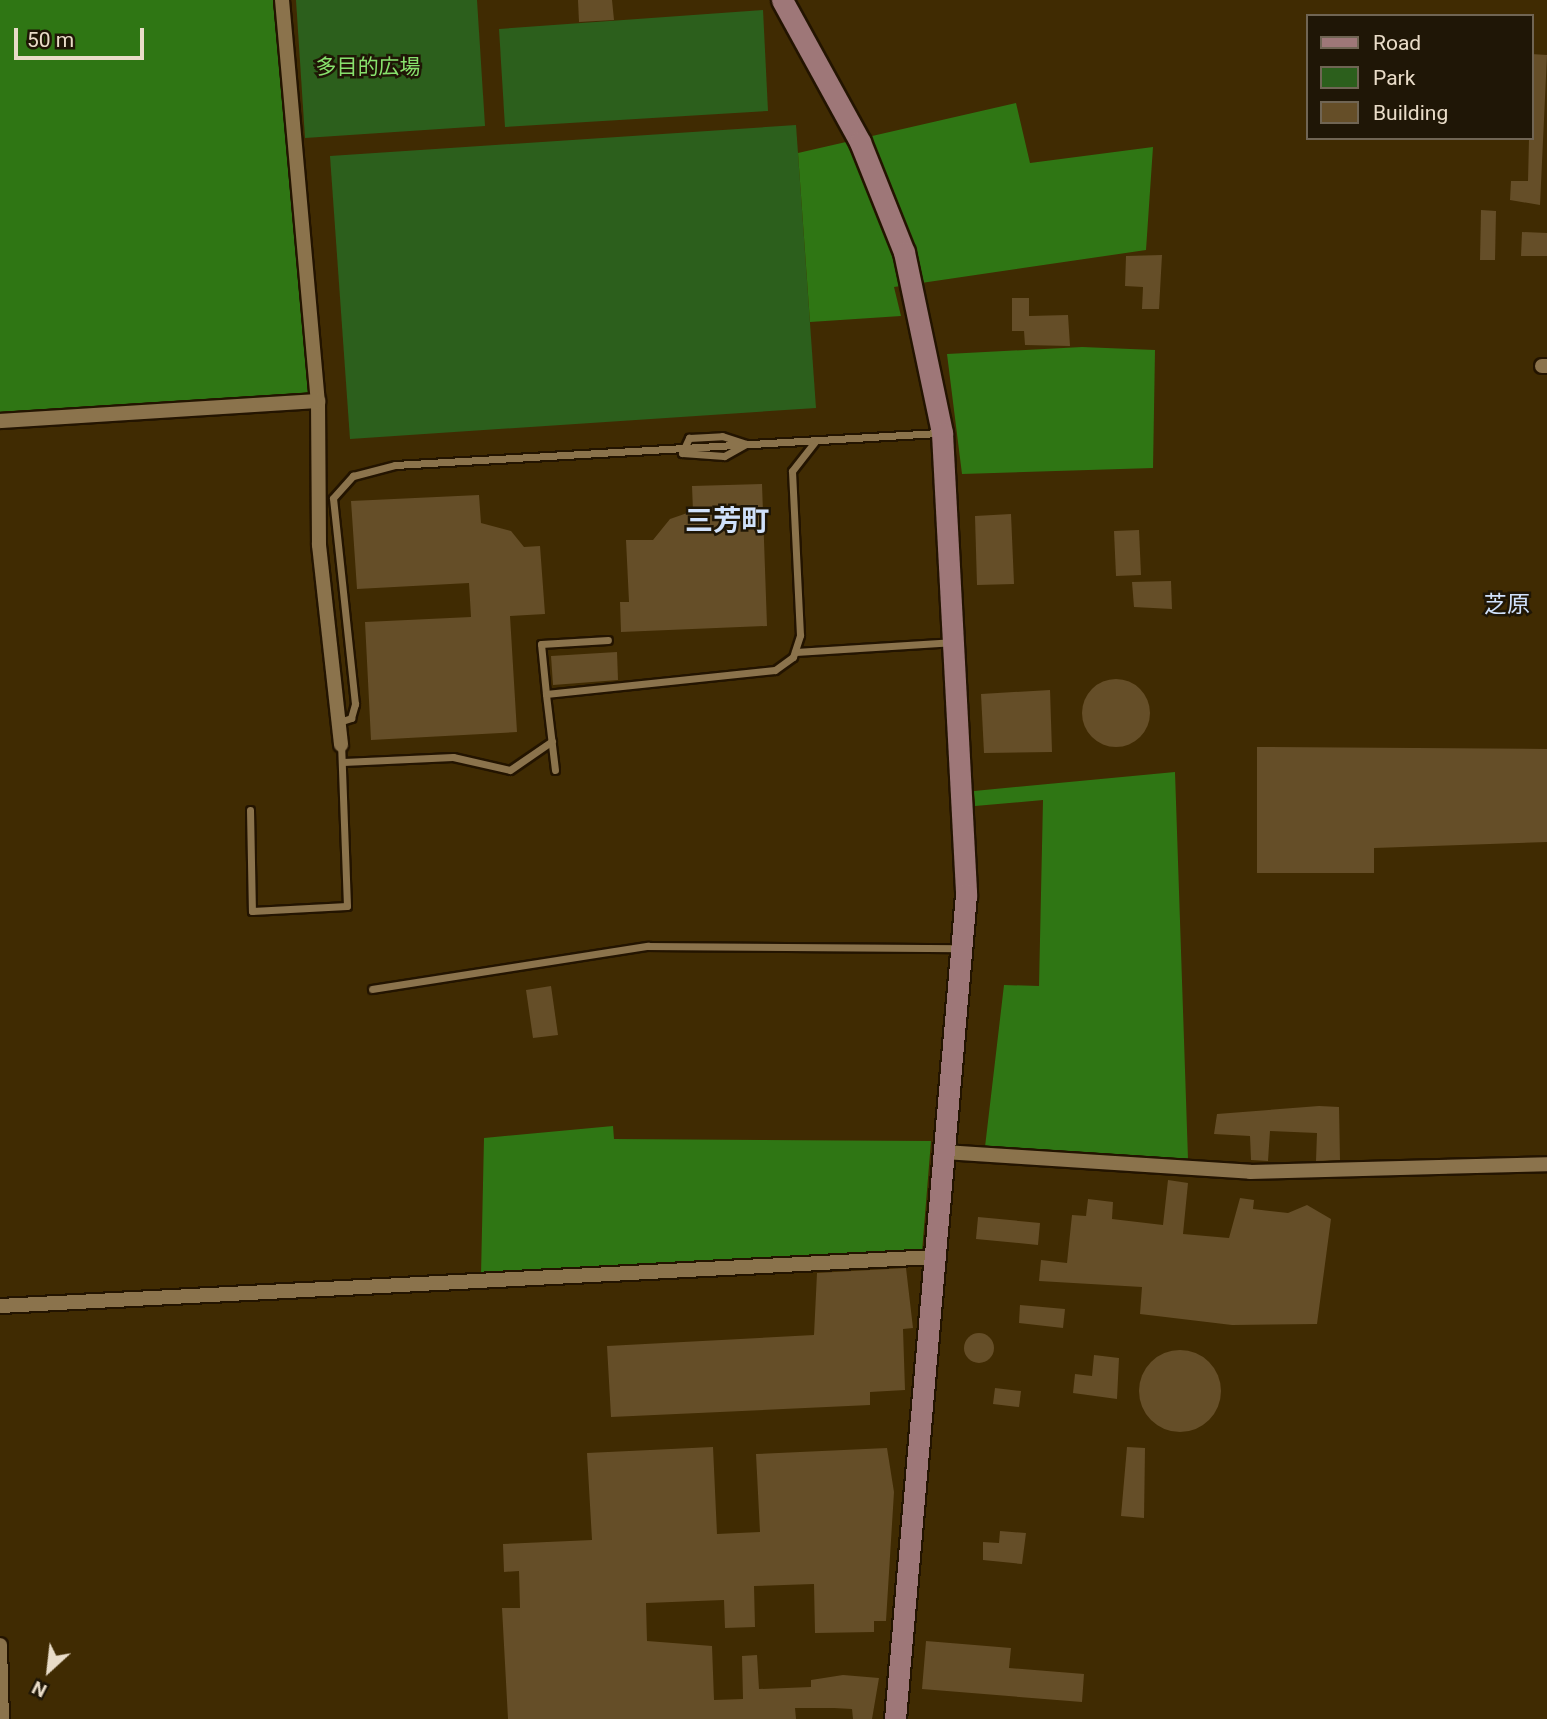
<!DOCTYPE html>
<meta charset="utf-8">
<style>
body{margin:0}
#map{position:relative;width:1547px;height:1719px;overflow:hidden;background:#402b02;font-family:Roboto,"Noto Sans JP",sans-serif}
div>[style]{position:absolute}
.green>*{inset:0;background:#2c5f1c}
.forest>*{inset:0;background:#2f7614}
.building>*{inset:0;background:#654e28}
.round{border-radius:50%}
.roads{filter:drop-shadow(2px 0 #231400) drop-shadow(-2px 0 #231400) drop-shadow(0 2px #231400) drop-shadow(0 -2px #231400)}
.lane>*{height:7px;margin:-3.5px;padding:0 3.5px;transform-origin:3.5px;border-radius:3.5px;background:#8b734c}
.street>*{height:14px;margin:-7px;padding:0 7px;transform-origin:7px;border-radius:7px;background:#8b734c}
.secondary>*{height:21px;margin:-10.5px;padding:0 10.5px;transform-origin:10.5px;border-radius:10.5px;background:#9e7778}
span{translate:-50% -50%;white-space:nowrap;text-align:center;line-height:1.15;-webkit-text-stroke:5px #1f1606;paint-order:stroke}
.park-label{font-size:21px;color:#88e26d}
.neighbourhood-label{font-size:23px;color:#d0e1fb}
.district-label{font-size:28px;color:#d0e1fb;font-weight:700}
.legend{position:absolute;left:1306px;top:14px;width:228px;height:126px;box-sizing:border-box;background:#1f1606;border:2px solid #706554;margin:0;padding:9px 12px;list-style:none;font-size:21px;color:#e9dcc8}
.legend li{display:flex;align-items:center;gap:14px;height:35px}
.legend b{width:35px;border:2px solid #706554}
.north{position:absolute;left:14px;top:1635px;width:70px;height:70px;-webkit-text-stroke:5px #1f1606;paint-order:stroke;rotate:207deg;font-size:19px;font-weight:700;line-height:28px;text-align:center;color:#e9dcc8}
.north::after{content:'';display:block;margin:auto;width:24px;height:32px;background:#e9dcc8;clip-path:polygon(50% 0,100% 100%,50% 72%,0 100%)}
.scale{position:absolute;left:14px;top:28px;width:130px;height:32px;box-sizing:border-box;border:4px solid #e9dcc8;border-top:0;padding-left:9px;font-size:21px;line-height:24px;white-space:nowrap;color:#e9dcc8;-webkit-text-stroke:5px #1f1606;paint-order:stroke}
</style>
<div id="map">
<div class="green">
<div style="clip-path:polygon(296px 0,477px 0,485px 126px,305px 138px)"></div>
<div style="clip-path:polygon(763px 10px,768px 111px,505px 127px,499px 29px)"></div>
<div style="clip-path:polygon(796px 125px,816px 408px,350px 439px,330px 156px)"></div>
</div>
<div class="forest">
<div style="clip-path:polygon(0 0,273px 0,310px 396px,0 415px)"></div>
<div style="clip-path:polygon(1016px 103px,1030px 163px,1153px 147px,1146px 250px,894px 287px,901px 316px,810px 322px,798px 153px)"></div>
<div style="clip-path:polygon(1082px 347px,1155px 350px,1153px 468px,962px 474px,947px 354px)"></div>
<div style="clip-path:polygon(1175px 772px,1188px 1159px,985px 1147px,1004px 985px,1039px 986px,1043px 800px,975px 806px,974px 791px)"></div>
<div style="clip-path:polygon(613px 1126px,614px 1139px,931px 1141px,922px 1252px,481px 1275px,484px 1138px)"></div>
</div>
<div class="building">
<div style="clip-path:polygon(578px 0,612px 0,614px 20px,579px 22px)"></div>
<div style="clip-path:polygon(1531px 54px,1547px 55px,1540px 205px,1510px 200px,1511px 181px,1528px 181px)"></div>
<div style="clip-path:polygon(1481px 210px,1496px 211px,1495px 260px,1480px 260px)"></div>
<div style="clip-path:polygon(1522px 232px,1547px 233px,1547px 256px,1521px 256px)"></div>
<div style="clip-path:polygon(1162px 255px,1159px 309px,1142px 309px,1143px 287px,1125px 286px,1126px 256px)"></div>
<div style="clip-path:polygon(1012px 298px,1029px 298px,1029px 316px,1068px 315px,1070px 346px,1025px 345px,1024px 331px,1012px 331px)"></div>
<div style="clip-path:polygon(762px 484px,767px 626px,621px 632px,620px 602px,629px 602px,626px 540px,653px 540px,670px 519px,693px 511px,692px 486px)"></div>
<div style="clip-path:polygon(479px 495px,481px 523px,511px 531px,524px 547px,540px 546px,545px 614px,510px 616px,517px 732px,371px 740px,365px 622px,471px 617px,469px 583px,357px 589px,351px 501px)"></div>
<div style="clip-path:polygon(1011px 514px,1014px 584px,977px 585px,975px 516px)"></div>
<div style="clip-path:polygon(1139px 530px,1141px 575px,1116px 576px,1114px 531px)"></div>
<div style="clip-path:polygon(1171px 581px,1172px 609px,1134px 607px,1132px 582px)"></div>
<div style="clip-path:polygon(617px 652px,618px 680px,553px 685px,551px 656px)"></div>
<div class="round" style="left:1082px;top:679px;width:68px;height:68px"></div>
<div style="clip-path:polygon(1050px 690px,1052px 752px,984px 753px,981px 694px)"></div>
<div style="clip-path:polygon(1257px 747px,1547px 749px,1547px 842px,1374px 848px,1374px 873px,1257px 873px)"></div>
<div style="clip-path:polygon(551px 986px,558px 1035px,533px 1038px,526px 990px)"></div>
<div style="clip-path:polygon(1319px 1106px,1339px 1107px,1340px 1160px,1316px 1161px,1317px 1133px,1270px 1131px,1268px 1161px,1251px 1160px,1250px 1136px,1214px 1134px,1217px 1114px)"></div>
<div style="clip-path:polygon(1168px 1180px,1188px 1183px,1183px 1234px,1229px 1238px,1240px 1198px,1254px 1200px,1253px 1209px,1288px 1213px,1307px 1205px,1331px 1219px,1317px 1324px,1232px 1325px,1140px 1314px,1142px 1287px,1039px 1281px,1041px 1260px,1067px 1263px,1072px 1215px,1086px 1216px,1088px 1199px,1113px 1202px,1112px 1219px,1163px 1225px)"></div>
<div style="clip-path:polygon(978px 1217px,1040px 1223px,1038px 1245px,976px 1239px)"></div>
<div style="clip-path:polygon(906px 1268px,913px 1328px,903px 1329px,905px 1390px,870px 1392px,870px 1405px,611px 1417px,607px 1346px,814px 1335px,817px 1273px)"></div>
<div style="clip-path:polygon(1020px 1305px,1065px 1309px,1063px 1328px,1019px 1323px)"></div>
<div class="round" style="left:964px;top:1333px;width:30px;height:30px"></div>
<div class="round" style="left:1139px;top:1350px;width:82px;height:82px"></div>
<div style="clip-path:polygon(1094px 1355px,1119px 1358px,1117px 1399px,1073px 1393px,1075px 1374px,1092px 1376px)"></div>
<div style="clip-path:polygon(995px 1388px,1021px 1391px,1019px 1407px,993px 1404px)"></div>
<div style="clip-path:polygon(713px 1447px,717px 1534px,760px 1532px,756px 1454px,887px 1448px,894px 1492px,886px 1621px,874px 1621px,874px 1632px,815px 1633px,814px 1584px,754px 1586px,755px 1627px,725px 1628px,724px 1600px,646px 1603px,647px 1641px,712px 1646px,714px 1700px,743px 1699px,742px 1656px,757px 1655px,759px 1689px,811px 1687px,811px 1680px,843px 1675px,879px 1678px,872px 1719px,853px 1719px,852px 1709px,834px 1708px,795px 1708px,796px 1719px,508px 1719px,502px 1608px,520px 1608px,519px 1571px,504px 1572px,503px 1544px,592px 1540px,587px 1453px)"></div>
<div style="clip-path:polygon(1127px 1447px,1145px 1448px,1144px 1518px,1121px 1516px)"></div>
<div style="clip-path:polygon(1000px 1531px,1026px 1533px,1022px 1564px,983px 1560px,983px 1542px,999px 1543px)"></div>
<div style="clip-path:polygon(926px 1641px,1011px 1648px,1009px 1668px,1084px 1674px,1082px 1702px,922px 1689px)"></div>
</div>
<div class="roads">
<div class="lane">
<div style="left:722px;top:436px;width:25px;rotate:18deg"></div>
<div style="left:746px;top:444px;width:25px;rotate:151deg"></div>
<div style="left:724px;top:456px;width:42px;rotate:-175.9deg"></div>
<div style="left:682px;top:453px;width:17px;rotate:-65deg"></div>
<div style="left:689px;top:438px;width:33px;rotate:-3deg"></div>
<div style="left:795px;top:652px;width:157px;rotate:-3.6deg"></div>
<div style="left:546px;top:694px;width:50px;rotate:-95.7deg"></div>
<div style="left:541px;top:644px;width:67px;rotate:-3.4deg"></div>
<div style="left:339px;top:722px;width:13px;rotate:-18deg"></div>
<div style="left:351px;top:718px;width:15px;rotate:-74deg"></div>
<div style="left:355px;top:704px;width:207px;rotate:-96.1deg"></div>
<div style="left:333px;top:498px;width:30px;rotate:-48deg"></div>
<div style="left:353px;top:476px;width:43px;rotate:-14.7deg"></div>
<div style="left:395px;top:465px;width:544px;rotate:-3.37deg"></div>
<div style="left:343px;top:762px;width:110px;rotate:-2.6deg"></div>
<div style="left:453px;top:757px;width:58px;rotate:12.8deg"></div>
<div style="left:510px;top:770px;width:51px;rotate:-34.6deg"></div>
<div style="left:555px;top:770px;width:77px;rotate:-96.8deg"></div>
<div style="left:546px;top:694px;width:230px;rotate:-6deg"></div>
<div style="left:775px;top:670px;width:22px;rotate:-36deg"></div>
<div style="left:793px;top:657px;width:23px;rotate:-72deg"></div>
<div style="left:800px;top:635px;width:164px;rotate:-92.8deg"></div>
<div style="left:792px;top:471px;width:37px;rotate:-52deg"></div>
<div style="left:250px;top:810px;width:101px;rotate:88.9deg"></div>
<div style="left:252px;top:911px;width:95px;rotate:-3deg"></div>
<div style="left:347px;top:906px;width:161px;rotate:-92.1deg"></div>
<div style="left:372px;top:989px;width:279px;rotate:-8.9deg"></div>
<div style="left:648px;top:946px;width:311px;rotate:0.4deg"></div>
</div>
<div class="street">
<div style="left:282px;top:0;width:403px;rotate:84.9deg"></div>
<div style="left:318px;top:401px;width:144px;rotate:89.6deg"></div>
<div style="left:319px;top:545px;width:201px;rotate:83.7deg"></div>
<div style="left:1542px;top:366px;width:5px"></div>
<div style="left:0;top:421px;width:319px;rotate:-3.6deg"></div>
<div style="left:944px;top:1152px;width:307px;rotate:3.7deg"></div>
<div style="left:1250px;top:1172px;width:297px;rotate:-1.5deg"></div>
<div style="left:0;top:1306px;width:936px;rotate:-3deg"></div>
<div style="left:0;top:1645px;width:74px;rotate:88.5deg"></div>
</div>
<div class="secondary">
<div style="left:782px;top:0;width:162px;rotate:61.2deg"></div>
<div style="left:860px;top:142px;width:118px;rotate:68.2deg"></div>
<div style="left:904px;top:252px;width:185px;rotate:78.1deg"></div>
<div style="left:942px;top:433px;width:462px;rotate:87deg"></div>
<div style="left:966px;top:894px;width:828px;rotate:94.92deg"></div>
</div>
</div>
<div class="park-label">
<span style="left:368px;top:67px">多目的広場</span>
</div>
<div class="neighbourhood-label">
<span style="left:1507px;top:605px">芝原</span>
</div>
<div class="district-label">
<span style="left:727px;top:521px">三芳町</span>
</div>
<ul class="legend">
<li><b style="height:9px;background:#9e7778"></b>Road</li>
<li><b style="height:19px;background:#2c5f1c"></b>Park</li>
<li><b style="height:19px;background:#654e28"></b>Building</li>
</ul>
<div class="north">N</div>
<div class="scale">50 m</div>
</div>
